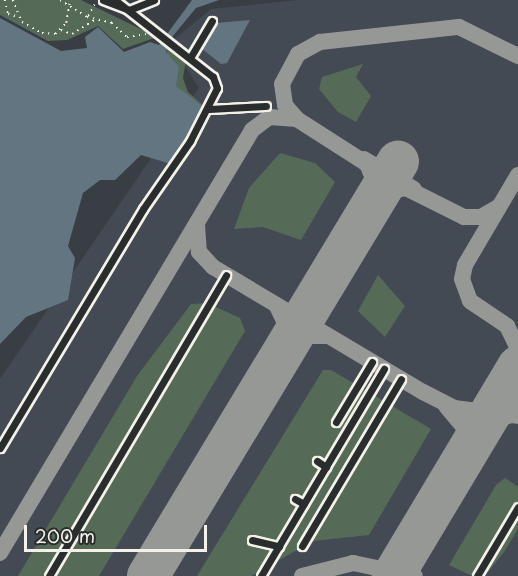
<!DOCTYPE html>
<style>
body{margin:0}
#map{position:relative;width:518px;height:576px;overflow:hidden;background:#393e44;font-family:"Playpen Sans",sans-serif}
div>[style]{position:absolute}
.built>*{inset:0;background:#444a53}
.green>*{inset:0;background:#556b57}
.water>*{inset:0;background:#627580}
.taxiway>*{height:16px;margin:-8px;padding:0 8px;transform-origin:8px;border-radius:8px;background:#969896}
.runway>*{height:42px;margin:-21px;padding:0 21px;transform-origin:21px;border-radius:21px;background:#969896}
.path>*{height:1.5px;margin-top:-0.75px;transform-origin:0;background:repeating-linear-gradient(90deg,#f4f1e8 0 1.5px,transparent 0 6px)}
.roads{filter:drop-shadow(2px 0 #f4f1e8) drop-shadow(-2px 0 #f4f1e8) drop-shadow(0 2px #f4f1e8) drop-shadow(0 -2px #f4f1e8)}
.minor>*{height:7px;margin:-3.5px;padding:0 3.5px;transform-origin:3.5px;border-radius:3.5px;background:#2a2d2e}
span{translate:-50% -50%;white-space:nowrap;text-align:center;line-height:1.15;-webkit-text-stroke:5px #2a2d2e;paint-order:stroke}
.scale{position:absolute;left:24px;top:525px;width:183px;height:27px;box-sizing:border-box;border:3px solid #f4f1e8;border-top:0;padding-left:8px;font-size:18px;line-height:21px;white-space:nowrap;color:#f4f1e8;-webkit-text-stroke:4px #2a2d2e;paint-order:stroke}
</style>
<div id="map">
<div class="built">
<div style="clip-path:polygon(299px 0,518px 0,518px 576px,0 576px,0 379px,199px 88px,170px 43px,211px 9px)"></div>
</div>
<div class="green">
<div style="clip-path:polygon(0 0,81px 0,157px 37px,123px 49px,98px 26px,67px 40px,48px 41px,0 15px)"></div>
<div style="clip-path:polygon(166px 45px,186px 60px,183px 78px,188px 92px,206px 108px,172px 88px)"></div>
<div style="clip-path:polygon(363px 64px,356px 77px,371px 96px,356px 122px,338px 112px,319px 89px,322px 77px)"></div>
<div style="clip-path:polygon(280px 153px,315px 163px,335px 182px,301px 240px,263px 227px,234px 229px,249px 188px)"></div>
<div style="clip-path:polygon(378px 275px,405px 306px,385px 337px,358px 311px)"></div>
<div style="clip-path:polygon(207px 303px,240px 318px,245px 331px,99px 576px,18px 576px,137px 376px,191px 304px)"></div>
<div style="clip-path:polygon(323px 370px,331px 370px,431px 429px,369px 535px,313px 541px,251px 576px,197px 576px)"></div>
<div style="clip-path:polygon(505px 478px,518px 487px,518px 529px,504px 552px,488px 572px,470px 575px,449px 565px,496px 485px)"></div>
</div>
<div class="water">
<div style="clip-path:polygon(192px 0,219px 0,196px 8px,172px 37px,166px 52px,179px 67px,176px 86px,205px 108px,171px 164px,141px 155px,115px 180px,100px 180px,83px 193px,68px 246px,75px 258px,68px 300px,26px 317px,0 344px,0 18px,61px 51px,87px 48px,85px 37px,98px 27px,124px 52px,150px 42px,159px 45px)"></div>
<div style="clip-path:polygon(250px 20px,227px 63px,221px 64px,201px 48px,216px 23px)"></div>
</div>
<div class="taxiway">
<div style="left:364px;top:159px;width:58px;rotate:31deg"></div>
<div style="left:518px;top:175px;width:104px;rotate:120.5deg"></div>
<div style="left:465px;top:265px;width:14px;rotate:102deg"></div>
<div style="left:462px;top:279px;width:23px;rotate:70deg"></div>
<div style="left:470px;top:301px;width:45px;rotate:34deg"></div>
<div style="left:507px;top:326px;width:25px;rotate:64deg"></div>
<div style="left:372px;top:203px;width:22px;rotate:-85deg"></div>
<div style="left:374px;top:181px;width:18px;rotate:-112deg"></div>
<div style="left:367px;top:164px;width:83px;rotate:-147.3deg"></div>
<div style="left:297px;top:119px;width:18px;rotate:-131deg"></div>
<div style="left:285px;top:105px;width:21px;rotate:-98deg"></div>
<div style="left:282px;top:84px;width:34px;rotate:-62deg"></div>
<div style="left:298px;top:54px;width:25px;rotate:-29deg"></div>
<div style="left:320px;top:42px;width:140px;rotate:-6.2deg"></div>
<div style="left:459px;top:27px;width:66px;rotate:26.2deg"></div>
<div style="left:372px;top:203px;width:19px;rotate:-35deg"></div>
<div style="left:388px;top:192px;width:18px;rotate:-13deg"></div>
<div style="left:406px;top:188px;width:65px;rotate:26.6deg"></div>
<div style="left:464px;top:217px;width:17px"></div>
<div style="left:481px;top:217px;width:20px;rotate:-30deg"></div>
<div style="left:197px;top:225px;width:27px;rotate:86deg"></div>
<div style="left:199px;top:252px;width:21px;rotate:47deg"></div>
<div style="left:213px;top:267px;width:244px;rotate:30.8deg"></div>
<div style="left:423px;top:392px;width:35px;rotate:27deg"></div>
<div style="left:454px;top:408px;width:64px;rotate:7.1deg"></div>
<div style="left:277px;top:306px;width:21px;rotate:65deg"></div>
<div style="left:286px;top:325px;width:25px;rotate:97deg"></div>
<div style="left:283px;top:350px;width:25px;rotate:-34deg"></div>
<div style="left:304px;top:336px;width:23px"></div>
<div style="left:513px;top:374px;width:16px;rotate:-72deg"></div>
<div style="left:446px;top:406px;width:31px;rotate:50deg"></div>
<div style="left:466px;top:430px;width:25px;rotate:95deg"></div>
<div style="left:463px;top:459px;width:43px;rotate:-54.5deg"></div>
<div style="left:488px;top:424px;width:22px;rotate:-22deg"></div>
<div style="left:0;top:553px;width:492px;rotate:-59.2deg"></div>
<div style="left:252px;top:130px;width:21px;rotate:-37deg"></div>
<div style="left:269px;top:117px;width:28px;rotate:4deg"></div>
<div style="left:302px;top:576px;width:53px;rotate:-14.3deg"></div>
<div style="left:353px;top:563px;width:63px;rotate:11.8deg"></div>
</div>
<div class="runway">
<div style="left:148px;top:576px;width:484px;rotate:-58.9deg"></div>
<div style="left:393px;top:576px;width:244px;rotate:-59.1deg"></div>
</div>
<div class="path">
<div style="left:5px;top:0;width:14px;rotate:78deg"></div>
<div style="left:8px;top:14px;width:8px;rotate:14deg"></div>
<div style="left:13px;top:0;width:24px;rotate:68deg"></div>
<div style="left:22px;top:22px;width:23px;rotate:29deg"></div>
<div style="left:42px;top:33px;width:13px;rotate:4deg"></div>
<div style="left:55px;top:34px;width:16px;rotate:-45deg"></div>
<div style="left:66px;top:23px;width:23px;rotate:-80deg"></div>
<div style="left:60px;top:0;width:32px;rotate:32deg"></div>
<div style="left:87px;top:17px;width:26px;rotate:13deg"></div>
<div style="left:112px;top:23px;width:21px;rotate:43deg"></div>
<div style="left:127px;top:37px;width:20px;rotate:-9deg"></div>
<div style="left:88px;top:16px;width:13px;rotate:-61deg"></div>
<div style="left:61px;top:30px;width:12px;rotate:20deg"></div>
<div style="left:72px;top:34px;width:26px;rotate:-32deg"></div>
</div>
<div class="roads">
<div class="minor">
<div style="left:103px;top:0;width:28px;rotate:21deg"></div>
<div style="left:129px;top:10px;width:27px;rotate:-22deg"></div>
<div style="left:190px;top:58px;width:43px;rotate:-59.3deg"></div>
<div style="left:208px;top:109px;width:58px;rotate:-3deg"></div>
<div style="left:336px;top:422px;width:70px;rotate:-59deg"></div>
<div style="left:0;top:448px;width:279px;rotate:-59.1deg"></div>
<div style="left:143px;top:209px;width:83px;rotate:-55.3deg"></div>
<div style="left:190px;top:141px;width:59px;rotate:-63deg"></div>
<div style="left:217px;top:88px;width:12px;rotate:-110deg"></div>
<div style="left:213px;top:77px;width:125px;rotate:-141.8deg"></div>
<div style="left:317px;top:461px;width:11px;rotate:34deg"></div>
<div style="left:295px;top:499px;width:10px;rotate:29deg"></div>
<div style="left:252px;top:540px;width:28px;rotate:13deg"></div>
<div style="left:302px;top:546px;width:194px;rotate:-59.3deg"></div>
<div style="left:49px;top:576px;width:349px;rotate:-59.5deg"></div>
<div style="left:261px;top:576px;width:241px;rotate:-59.3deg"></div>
<div style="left:477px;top:576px;width:80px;rotate:-59.3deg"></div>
</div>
</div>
<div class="scale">200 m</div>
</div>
